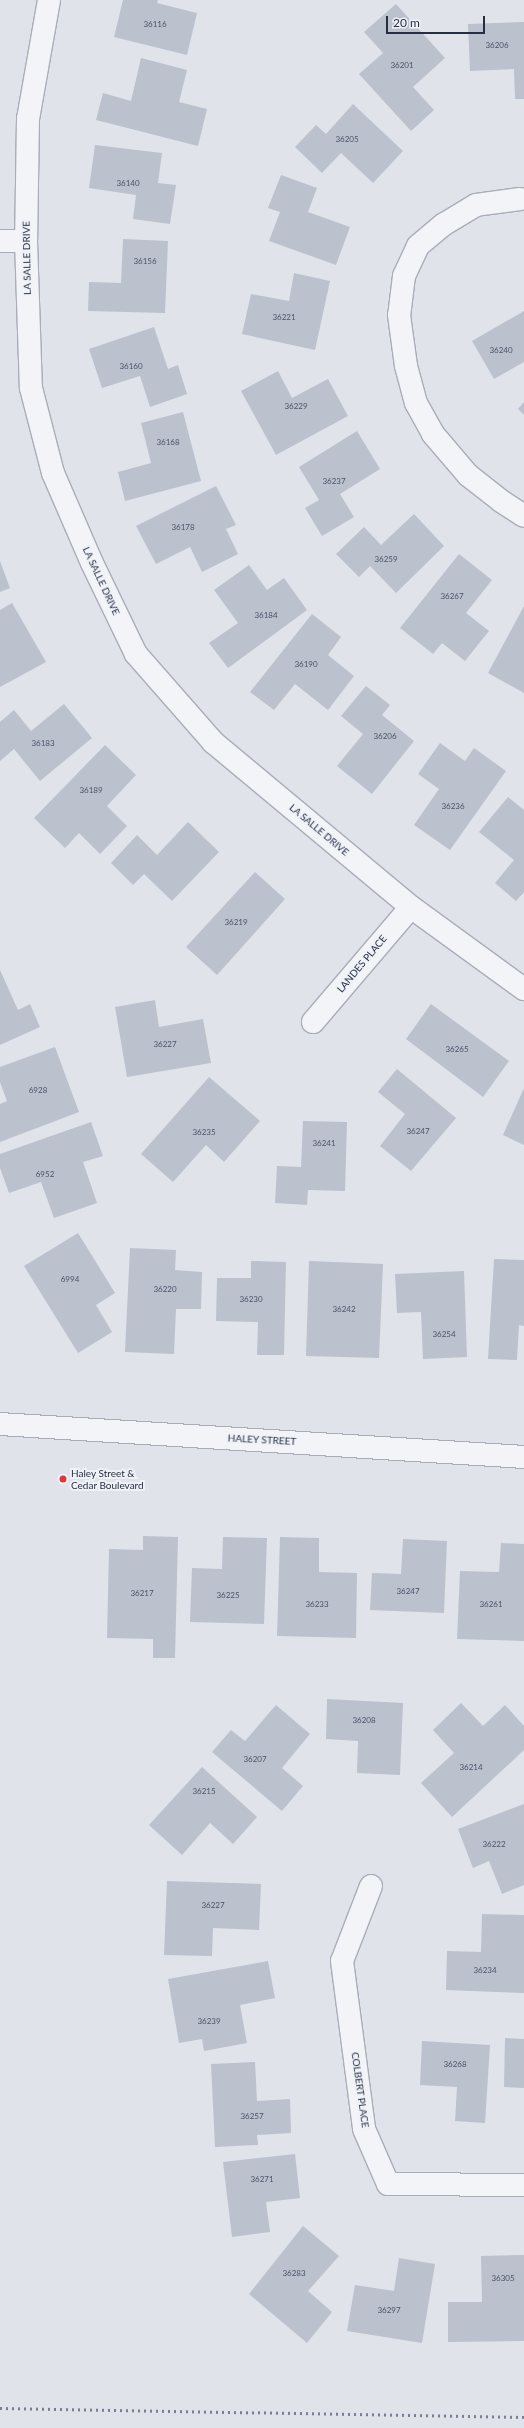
<!DOCTYPE html>
<style>
body{margin:0}
#map{position:relative;width:524px;height:2428px;overflow:hidden;background:#e0e3ea;font-family:Lato,sans-serif}
div>[style]{position:absolute}
.building>*{inset:0;background:#bcc1ce}
.roads{filter:drop-shadow(1px 0 #a8adb8) drop-shadow(-1px 0 #a8adb8) drop-shadow(0 1px #a8adb8) drop-shadow(0 -1px #a8adb8)}
.minor>*{height:22px;margin:-11px;padding:0 11px;transform-origin:11px;border-radius:11px;background:#f3f4f8}
.rail>*{height:3px;margin-top:-1.5px;transform-origin:0;background:repeating-linear-gradient(90deg,#777f96 0 2px,transparent 0 6px)}
.dots>*{width:11px;height:11px;translate:-50% -50%;box-sizing:border-box;border:2px solid #eff2f7;border-radius:50%}
span{translate:-50% -50%;white-space:nowrap;text-align:center;line-height:1.15;-webkit-text-stroke:4px #eff2f7;paint-order:stroke}
.number-label{font-size:8px;color:#4c5366}
.number-label span{-webkit-text-stroke-width:0}
.street-label{font-size:10px;color:#262e44}
.poi-label{font-size:10px;color:#262e44}
.left{translate:0 -50%;text-align:left}
.scale{position:absolute;left:386px;top:16px;width:99px;height:18px;box-sizing:border-box;border:2px solid #262e44;border-top:0;padding-left:5px;font-size:12px;line-height:14px;white-space:nowrap;color:#262e44;-webkit-text-stroke:3px #eff2f7;paint-order:stroke}
</style>
<div id="map">
<div class="building">
<div style="clip-path:polygon(123px 0,158px 0,157px 3px,197px 13px,187px 55px,114px 37px)"></div>
<div style="clip-path:polygon(396px 4px,445px 58px,413px 87px,434px 110px,411px 131px,359px 74px,383px 53px,364px 32px)"></div>
<div style="clip-path:polygon(524px 22px,524px 99px,515px 99px,514px 69px,470px 71px,468px 24px)"></div>
<div style="clip-path:polygon(141px 58px,187px 70px,179px 102px,207px 109px,198px 146px,96px 120px,103px 93px,131px 101px)"></div>
<div style="clip-path:polygon(353px 104px,403px 151px,373px 183px,341px 153px,322px 173px,295px 147px,316px 125px,326px 134px)"></div>
<div style="clip-path:polygon(95px 145px,162px 153px,158px 183px,176px 185px,170px 224px,133px 219px,136px 195px,89px 188px)"></div>
<div style="clip-path:polygon(281px 175px,317px 188px,308px 212px,350px 227px,336px 265px,269px 241px,280px 212px,268px 208px)"></div>
<div style="clip-path:polygon(123px 239px,168px 241px,165px 313px,88px 311px,89px 282px,121px 283px)"></div>
<div style="clip-path:polygon(294px 273px,330px 281px,315px 350px,242px 334px,251px 294px,289px 301px)"></div>
<div style="clip-path:polygon(524px 311px,524px 362px,494px 379px,472px 341px)"></div>
<div style="clip-path:polygon(154px 327px,168px 369px,178px 365px,187px 394px,150px 407px,140px 376px,102px 388px,89px 349px)"></div>
<div style="clip-path:polygon(278px 371px,292px 398px,328px 379px,348px 416px,276px 455px,241px 391px)"></div>
<div style="clip-path:polygon(524px 402px,524px 415px,518px 409px)"></div>
<div style="clip-path:polygon(183px 412px,201px 481px,125px 501px,118px 472px,151px 463px,141px 423px)"></div>
<div style="clip-path:polygon(357px 431px,380px 469px,340px 494px,354px 517px,322px 536px,305px 508px,319px 500px,299px 467px)"></div>
<div style="clip-path:polygon(216px 486px,236px 525px,226px 529px,238px 554px,202px 572px,190px 547px,156px 564px,136px 526px)"></div>
<div style="clip-path:polygon(414px 514px,444px 546px,396px 593px,370px 566px,359px 577px,336px 554px,364px 527px,381px 545px)"></div>
<div style="clip-path:polygon(459px 554px,492px 580px,466px 613px,489px 631px,465px 661px,442px 643px,433px 654px,400px 628px)"></div>
<div style="clip-path:polygon(0 561px,10px 588px,0 592px)"></div>
<div style="clip-path:polygon(249px 565px,267px 590px,284px 578px,307px 610px,228px 668px,209px 643px,238px 623px,214px 590px)"></div>
<div style="clip-path:polygon(12px 603px,46px 662px,0 687px,0 610px)"></div>
<div style="clip-path:polygon(524px 606px,524px 693px,488px 673px)"></div>
<div style="clip-path:polygon(312px 614px,341px 637px,328px 655px,354px 676px,328px 710px,295px 684px,274px 710px,250px 692px)"></div>
<div style="clip-path:polygon(366px 686px,390px 705px,382px 715px,414px 741px,372px 794px,337px 766px,363px 734px,341px 716px)"></div>
<div style="clip-path:polygon(64px 704px,92px 738px,40px 781px,14px 749px,0 761px,0 722px,14px 710px,31px 731px)"></div>
<div style="clip-path:polygon(440px 743px,465px 761px,474px 748px,506px 771px,450px 850px,414px 825px,439px 789px,418px 774px)"></div>
<div style="clip-path:polygon(105px 745px,136px 775px,107px 806px,127px 826px,100px 854px,79px 833px,65px 848px,34px 818px)"></div>
<div style="clip-path:polygon(508px 797px,524px 810px,524px 892px,516px 901px,495px 883px,514px 860px,479px 832px)"></div>
<div style="clip-path:polygon(188px 822px,219px 852px,172px 901px,144px 874px,133px 885px,111px 863px,137px 835px,157px 855px)"></div>
<div style="clip-path:polygon(255px 872px,285px 899px,217px 975px,186px 947px)"></div>
<div style="clip-path:polygon(0 970px,18px 1010px,30px 1004px,40px 1027px,0 1045px)"></div>
<div style="clip-path:polygon(155px 1000px,159px 1027px,203px 1019px,211px 1063px,127px 1077px,115px 1007px)"></div>
<div style="clip-path:polygon(431px 1004px,509px 1061px,483px 1097px,406px 1039px)"></div>
<div style="clip-path:polygon(55px 1047px,79px 1112px,0 1142px,0 1104px,7px 1101px,0 1082px,0 1067px)"></div>
<div style="clip-path:polygon(397px 1069px,456px 1118px,411px 1171px,380px 1146px,405px 1114px,378px 1092px)"></div>
<div style="clip-path:polygon(209px 1077px,260px 1121px,224px 1162px,206px 1145px,173px 1182px,141px 1154px)"></div>
<div style="clip-path:polygon(524px 1088px,524px 1145px,503px 1135px)"></div>
<div style="clip-path:polygon(303px 1121px,347px 1122px,345px 1191px,308px 1190px,307px 1205px,275px 1203px,277px 1166px,301px 1167px)"></div>
<div style="clip-path:polygon(91px 1122px,103px 1156px,83px 1162px,97px 1203px,54px 1218px,41px 1182px,9px 1193px,0 1168px,0 1154px)"></div>
<div style="clip-path:polygon(78px 1233px,115px 1293px,96px 1305px,112px 1332px,78px 1353px,24px 1266px)"></div>
<div style="clip-path:polygon(130px 1248px,176px 1250px,175px 1270px,202px 1272px,201px 1309px,176px 1309px,174px 1354px,125px 1352px)"></div>
<div style="clip-path:polygon(494px 1259px,524px 1260px,524px 1326px,519px 1325px,517px 1360px,488px 1359px)"></div>
<div style="clip-path:polygon(251px 1261px,286px 1262px,284px 1355px,257px 1355px,258px 1322px,216px 1321px,217px 1278px,251px 1278px)"></div>
<div style="clip-path:polygon(309px 1261px,383px 1264px,379px 1358px,306px 1356px)"></div>
<div style="clip-path:polygon(464px 1271px,467px 1357px,423px 1359px,421px 1312px,397px 1313px,395px 1274px)"></div>
<div style="clip-path:polygon(143px 1536px,178px 1537px,175px 1658px,153px 1658px,153px 1639px,107px 1638px,109px 1549px,143px 1550px)"></div>
<div style="clip-path:polygon(223px 1537px,267px 1538px,264px 1624px,190px 1622px,192px 1568px,222px 1569px)"></div>
<div style="clip-path:polygon(280px 1537px,319px 1538px,319px 1572px,357px 1573px,356px 1638px,277px 1636px)"></div>
<div style="clip-path:polygon(403px 1539px,447px 1541px,444px 1613px,370px 1610px,372px 1573px,401px 1574px)"></div>
<div style="clip-path:polygon(501px 1543px,524px 1544px,524px 1641px,457px 1639px,460px 1571px,499px 1572px)"></div>
<div style="clip-path:polygon(327px 1699px,403px 1703px,400px 1775px,357px 1773px,358px 1741px,326px 1739px)"></div>
<div style="clip-path:polygon(461px 1703px,483px 1726px,505px 1705px,524px 1726px,524px 1750px,452px 1817px,421px 1783px,454px 1753px,433px 1730px)"></div>
<div style="clip-path:polygon(276px 1705px,310px 1734px,282px 1768px,303px 1786px,282px 1811px,212px 1752px,231px 1730px,245px 1741px)"></div>
<div style="clip-path:polygon(202px 1767px,257px 1817px,233px 1844px,210px 1823px,182px 1855px,149px 1825px)"></div>
<div style="clip-path:polygon(524px 1804px,524px 1885px,502px 1894px,489px 1861px,473px 1868px,458px 1829px)"></div>
<div style="clip-path:polygon(167px 1881px,261px 1884px,259px 1930px,213px 1928px,212px 1956px,164px 1955px)"></div>
<div style="clip-path:polygon(482px 1914px,524px 1915px,524px 1993px,446px 1990px,447px 1951px,481px 1952px)"></div>
<div style="clip-path:polygon(268px 1961px,275px 1998px,240px 2005px,247px 2043px,204px 2051px,202px 2039px,179px 2043px,168px 1979px)"></div>
<div style="clip-path:polygon(505px 2038px,524px 2039px,524px 2088px,504px 2087px)"></div>
<div style="clip-path:polygon(422px 2041px,490px 2045px,485px 2123px,455px 2121px,457px 2087px,420px 2085px)"></div>
<div style="clip-path:polygon(255px 2062px,257px 2101px,290px 2099px,291px 2133px,257px 2135px,258px 2145px,215px 2147px,211px 2064px)"></div>
<div style="clip-path:polygon(295px 2154px,300px 2198px,266px 2202px,270px 2232px,232px 2237px,223px 2162px)"></div>
<div style="clip-path:polygon(303px 2226px,339px 2256px,308px 2291px,332px 2312px,307px 2343px,249px 2294px)"></div>
<div style="clip-path:polygon(524px 2255px,524px 2341px,448px 2342px,448px 2302px,482px 2302px,481px 2256px)"></div>
<div style="clip-path:polygon(399px 2258px,435px 2264px,422px 2343px,347px 2331px,355px 2285px,394px 2291px)"></div>
</div>
<div class="roads">
<div class="minor">
<div style="left:49px;top:0;width:121px;rotate:100deg"></div>
<div style="left:28px;top:119px;width:122px;rotate:90.9deg"></div>
<div style="left:26px;top:241px;width:147px;rotate:88.1deg"></div>
<div style="left:31px;top:388px;width:88px;rotate:75.5deg"></div>
<div style="left:53px;top:473px;width:98px;rotate:66.6deg"></div>
<div style="left:92px;top:563px;width:101px;rotate:64.2deg"></div>
<div style="left:136px;top:654px;width:117px;rotate:48.8deg"></div>
<div style="left:213px;top:742px;width:258px;rotate:39.8deg"></div>
<div style="left:411px;top:907px;width:140px;rotate:36deg"></div>
<div style="left:520px;top:199px;width:44px;rotate:172.2deg"></div>
<div style="left:476px;top:205px;width:37px;rotate:149deg"></div>
<div style="left:444px;top:224px;width:34px;rotate:140deg"></div>
<div style="left:418px;top:246px;width:33px;rotate:115deg"></div>
<div style="left:404px;top:276px;width:39px;rotate:97deg"></div>
<div style="left:399px;top:315px;width:51px;rotate:82.2deg"></div>
<div style="left:406px;top:366px;width:38px;rotate:75deg"></div>
<div style="left:416px;top:403px;width:35px;rotate:61deg"></div>
<div style="left:433px;top:434px;width:54px;rotate:49.5deg"></div>
<div style="left:468px;top:475px;width:42px;rotate:38.2deg"></div>
<div style="left:501px;top:501px;width:27px;rotate:33deg"></div>
<div style="left:0;top:241px;width:26px"></div>
<div style="left:313px;top:1022px;width:151px;rotate:-49.6deg"></div>
<div style="left:0;top:1424px;width:525px;rotate:3.6deg"></div>
<div style="left:371px;top:1886px;width:80px;rotate:111.1deg"></div>
<div style="left:342px;top:1961px;width:169px;rotate:82.5deg"></div>
<div style="left:364px;top:2129px;width:60px;rotate:66.4deg"></div>
<div style="left:388px;top:2184px;width:136px;rotate:0.4deg"></div>
</div>
</div>
<div class="rail">
<div style="left:0;top:2408px;width:524px;rotate:0.98deg"></div>
</div>
<div class="dots">
<div style="left:63px;top:1479px;background:#dd363e"></div>
</div>
<div class="number-label">
<span style="left:155px;top:25px">36116</span>
<span style="left:497px;top:46px">36206</span>
<span style="left:402px;top:66px">36201</span>
<span style="left:347px;top:140px">36205</span>
<span style="left:128px;top:184px">36140</span>
<span style="left:145px;top:262px">36156</span>
<span style="left:284px;top:318px">36221</span>
<span style="left:501px;top:351px">36240</span>
<span style="left:131px;top:367px">36160</span>
<span style="left:296px;top:407px">36229</span>
<span style="left:168px;top:443px">36168</span>
<span style="left:334px;top:482px">36237</span>
<span style="left:183px;top:528px">36178</span>
<span style="left:386px;top:560px">36259</span>
<span style="left:452px;top:597px">36267</span>
<span style="left:266px;top:616px">36184</span>
<span style="left:306px;top:665px">36190</span>
<span style="left:385px;top:737px">36206</span>
<span style="left:43px;top:744px">36183</span>
<span style="left:91px;top:791px">36189</span>
<span style="left:453px;top:807px">36236</span>
<span style="left:236px;top:923px">36219</span>
<span style="left:165px;top:1045px">36227</span>
<span style="left:457px;top:1050px">36265</span>
<span style="left:38px;top:1091px">6928</span>
<span style="left:418px;top:1132px">36247</span>
<span style="left:204px;top:1133px">36235</span>
<span style="left:324px;top:1144px">36241</span>
<span style="left:45px;top:1175px">6952</span>
<span style="left:70px;top:1280px">6994</span>
<span style="left:165px;top:1290px">36220</span>
<span style="left:251px;top:1300px">36230</span>
<span style="left:344px;top:1310px">36242</span>
<span style="left:444px;top:1335px">36254</span>
<span style="left:408px;top:1592px">36247</span>
<span style="left:142px;top:1594px">36217</span>
<span style="left:228px;top:1596px">36225</span>
<span style="left:317px;top:1605px">36233</span>
<span style="left:491px;top:1605px">36261</span>
<span style="left:364px;top:1721px">36208</span>
<span style="left:255px;top:1760px">36207</span>
<span style="left:471px;top:1768px">36214</span>
<span style="left:204px;top:1792px">36215</span>
<span style="left:494px;top:1845px">36222</span>
<span style="left:213px;top:1906px">36227</span>
<span style="left:485px;top:1971px">36234</span>
<span style="left:209px;top:2022px">36239</span>
<span style="left:455px;top:2065px">36268</span>
<span style="left:252px;top:2117px">36257</span>
<span style="left:262px;top:2180px">36271</span>
<span style="left:294px;top:2274px">36283</span>
<span style="left:503px;top:2279px">36305</span>
<span style="left:389px;top:2311px">36297</span>
</div>
<div class="street-label">
<span style="left:27px;top:258px;rotate:-91deg">LA SALLE DRIVE</span>
<span style="left:101px;top:581px;rotate:65deg">LA SALLE DRIVE</span>
<span style="left:319px;top:830px;rotate:40deg">LA SALLE DRIVE</span>
<span style="left:362px;top:964px;rotate:-50deg">LANDES PLACE</span>
<span style="left:262px;top:1440px;rotate:3deg">HALEY STREET</span>
<span style="left:360px;top:2090px;rotate:82deg">COLBERT PLACE</span>
</div>
<div class="poi-label">
<span class="left" style="left:71px;top:1479px">Haley Street &amp;<br>Cedar Boulevard</span>
</div>
<div class="scale">20 m</div>
</div>
